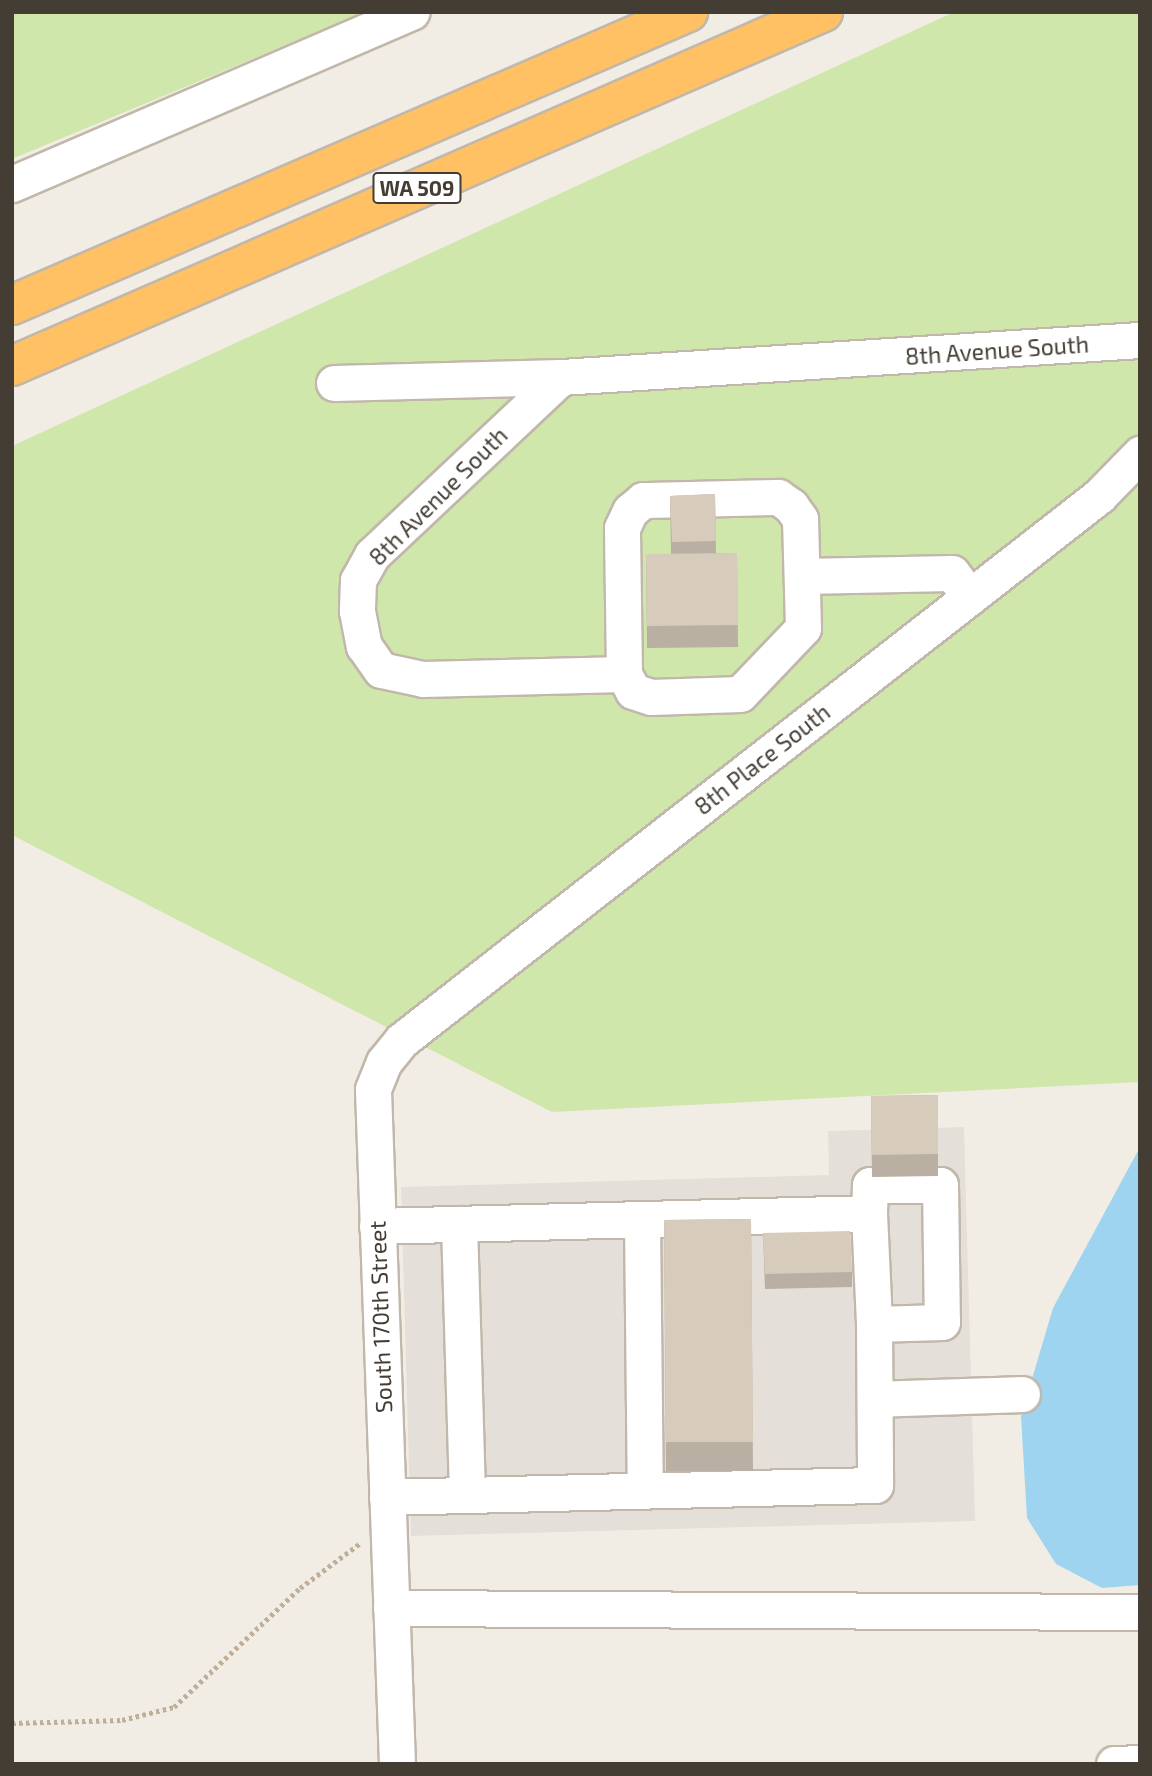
<!DOCTYPE html>
<style>
body{margin:0}
#map{position:relative;width:1152px;height:1776px;overflow:hidden;background:#f2ede4;font-family:"Exo 2",sans-serif}
div>[style]{position:absolute}
.industrial>*{inset:0;background:#e4dfd9}
.green>*{inset:0;background:#d0e7ac}
.water>*{inset:0;background:#9fd4f0}
.path>*{height:4.5px;margin-top:-2.25px;transform-origin:0;background:repeating-linear-gradient(90deg,#c0af98 0 3.5px,transparent 0 7px)}
.roads{filter:drop-shadow(2px 0 #c1b7aa) drop-shadow(-2px 0 #c1b7aa) drop-shadow(0 2px #c1b7aa) drop-shadow(0 -2px #c1b7aa)}
.minor>*{height:35px;margin:-17.5px;padding:0 17.5px;transform-origin:17.5px;border-radius:17.5px;background:#fff}
.highway>*{height:38px;margin:-19px;padding:0 19px;transform-origin:19px;border-radius:19px;background:#ffc163}
.wall>*{inset:0;background:#b9afa2}
.building>*{inset:0;background:#d7cbbc}
span{translate:-50% -50%;white-space:nowrap;text-align:center;line-height:1.15;-webkit-text-stroke:5px #fff;paint-order:stroke}
.shield-label span{padding:2px 5px;background:#fff;border:2px solid;border-radius:5px;-webkit-text-stroke-width:0}
.shield-label{font-size:21px;color:#443d34;font-weight:700}
.street-label{font-size:23px;color:#443d34}
.frame{position:absolute;inset:0;border:14px solid #443d34;pointer-events:none}
</style>
<div id="map">
<div class="industrial">
<div style="clip-path:polygon(964px 1127px,975px 1521px,411px 1536px,401px 1187px,829px 1175px,828px 1131px)"></div>
</div>
<div class="green">
<div style="clip-path:polygon(12px 12px,365px 12px,12px 159px)"></div>
<div style="clip-path:polygon(954px 12px,1140px 12px,1140px 1082px,552px 1112px,12px 835px,12px 446px)"></div>
</div>
<div class="water">
<div style="clip-path:polygon(1140px 1147px,1140px 1585px,1102px 1588px,1056px 1564px,1027px 1518px,1021px 1416px,1053px 1308px)"></div>
</div>
<div class="path">
<div style="left:12px;top:1723px;width:110px;rotate:-1.6deg"></div>
<div style="left:122px;top:1720px;width:54px;rotate:-14deg"></div>
<div style="left:174px;top:1707px;width:173px;rotate:-43.4deg"></div>
<div style="left:300px;top:1588px;width:74px;rotate:-36.7deg"></div>
</div>
<div class="roads">
<div class="minor">
<div style="left:12px;top:184px;width:435px;rotate:-23.3deg"></div>
<div style="left:561px;top:377px;width:260px;rotate:136.7deg"></div>
<div style="left:372px;top:555px;width:29px;rotate:119deg"></div>
<div style="left:358px;top:580px;width:31px;rotate:92deg"></div>
<div style="left:357px;top:611px;width:36px;rotate:79deg"></div>
<div style="left:364px;top:646px;width:29px;rotate:55deg"></div>
<div style="left:381px;top:670px;width:43px;rotate:12.1deg"></div>
<div style="left:423px;top:679px;width:201px;rotate:-1.4deg"></div>
<div style="left:334px;top:383px;width:227px;rotate:-1.5deg"></div>
<div style="left:561px;top:377px;width:580px;rotate:-3.66deg"></div>
<div style="left:778px;top:497px;width:16px;rotate:35deg"></div>
<div style="left:791px;top:506px;width:16px;rotate:55deg"></div>
<div style="left:800px;top:519px;width:109px;rotate:88.4deg"></div>
<div style="left:803px;top:628px;width:91px;rotate:133.7deg"></div>
<div style="left:740px;top:694px;width:89px;rotate:178.1deg"></div>
<div style="left:651px;top:697px;width:19px;rotate:-162deg"></div>
<div style="left:633px;top:691px;width:19px;rotate:-118deg"></div>
<div style="left:624px;top:674px;width:146px;rotate:-90.8deg"></div>
<div style="left:622px;top:528px;width:19px;rotate:-65deg"></div>
<div style="left:630px;top:511px;width:17px;rotate:-40deg"></div>
<div style="left:643px;top:500px;width:135px;rotate:-1.3deg"></div>
<div style="left:802px;top:576px;width:150px;rotate:-1.1deg"></div>
<div style="left:952px;top:573px;width:30px;rotate:53deg"></div>
<div style="left:869px;top:1213px;width:28px;rotate:-88deg"></div>
<div style="left:870px;top:1185px;width:70px"></div>
<div style="left:940px;top:1185px;width:137px;rotate:89.2deg"></div>
<div style="left:942px;top:1322px;width:68px;rotate:178.3deg"></div>
<div style="left:642px;top:1220px;width:270px;rotate:89.4deg"></div>
<div style="left:459px;top:1224px;width:271px;rotate:88.3deg"></div>
<div style="left:377px;top:1226px;width:492px;rotate:-1.5deg"></div>
<div style="left:869px;top:1213px;width:111px;rotate:87.4deg"></div>
<div style="left:874px;top:1324px;width:161px;rotate:89.6deg"></div>
<div style="left:875px;top:1485px;width:488px;rotate:178.6deg"></div>
<div style="left:875px;top:1399px;width:147px;rotate:-1.9deg"></div>
<div style="left:391px;top:1608px;width:749px;rotate:0.31deg"></div>
<div style="left:397px;top:1764px;width:675px;rotate:-92.04deg"></div>
<div style="left:373px;top:1089px;width:29px;rotate:-68deg"></div>
<div style="left:384px;top:1062px;width:28px;rotate:-51deg"></div>
<div style="left:402px;top:1040px;width:884px;rotate:-37.97deg"></div>
<div style="left:1099px;top:496px;width:59px;rotate:-45.7deg"></div>
<div style="left:1114px;top:1764px;width:26px;rotate:-2deg"></div>
</div>
<div class="highway">
<div style="left:12px;top:305px;width:737px;rotate:-23.43deg"></div>
<div style="left:12px;top:366px;width:885px;rotate:-23.58deg"></div>
</div>
</div>
<div class="wall">
<div style="clip-path:polygon(715px 494px,716px 553px,737px 553px,738px 647px,647px 648px,646px 554px,671px 554px,670px 496px)"></div>
<div style="clip-path:polygon(938px 1095px,938px 1176px,872px 1177px,871px 1096px)"></div>
<div style="clip-path:polygon(751px 1219px,753px 1471px,666px 1471px,664px 1220px)"></div>
<div style="clip-path:polygon(763px 1233px,852px 1272px,852px 1287px,765px 1289px)"></div>
</div>
<div class="building">
<div style="clip-path:polygon(715px 494px,716px 541px,672px 542px,670px 496px)"></div>
<div style="clip-path:polygon(737px 553px,738px 625px,647px 626px,646px 554px)"></div>
<div style="clip-path:polygon(938px 1095px,938px 1154px,872px 1155px,871px 1096px)"></div>
<div style="clip-path:polygon(751px 1219px,753px 1442px,666px 1442px,664px 1220px)"></div>
<div style="clip-path:polygon(850px 1231px,852px 1272px,765px 1274px,763px 1233px)"></div>
</div>
<div class="shield-label">
<span style="left:417px;top:188px">WA 509</span>
</div>
<div class="street-label">
<span style="left:997px;top:350px;rotate:-4deg">8th Avenue South</span>
<span style="left:438px;top:496px;rotate:-45deg">8th Avenue South</span>
<span style="left:762px;top:759px;rotate:-38deg">8th Place South</span>
<span style="left:380px;top:1317px;rotate:-92deg">South 170th Street</span>
</div>
<div class="frame"></div>
</div>
